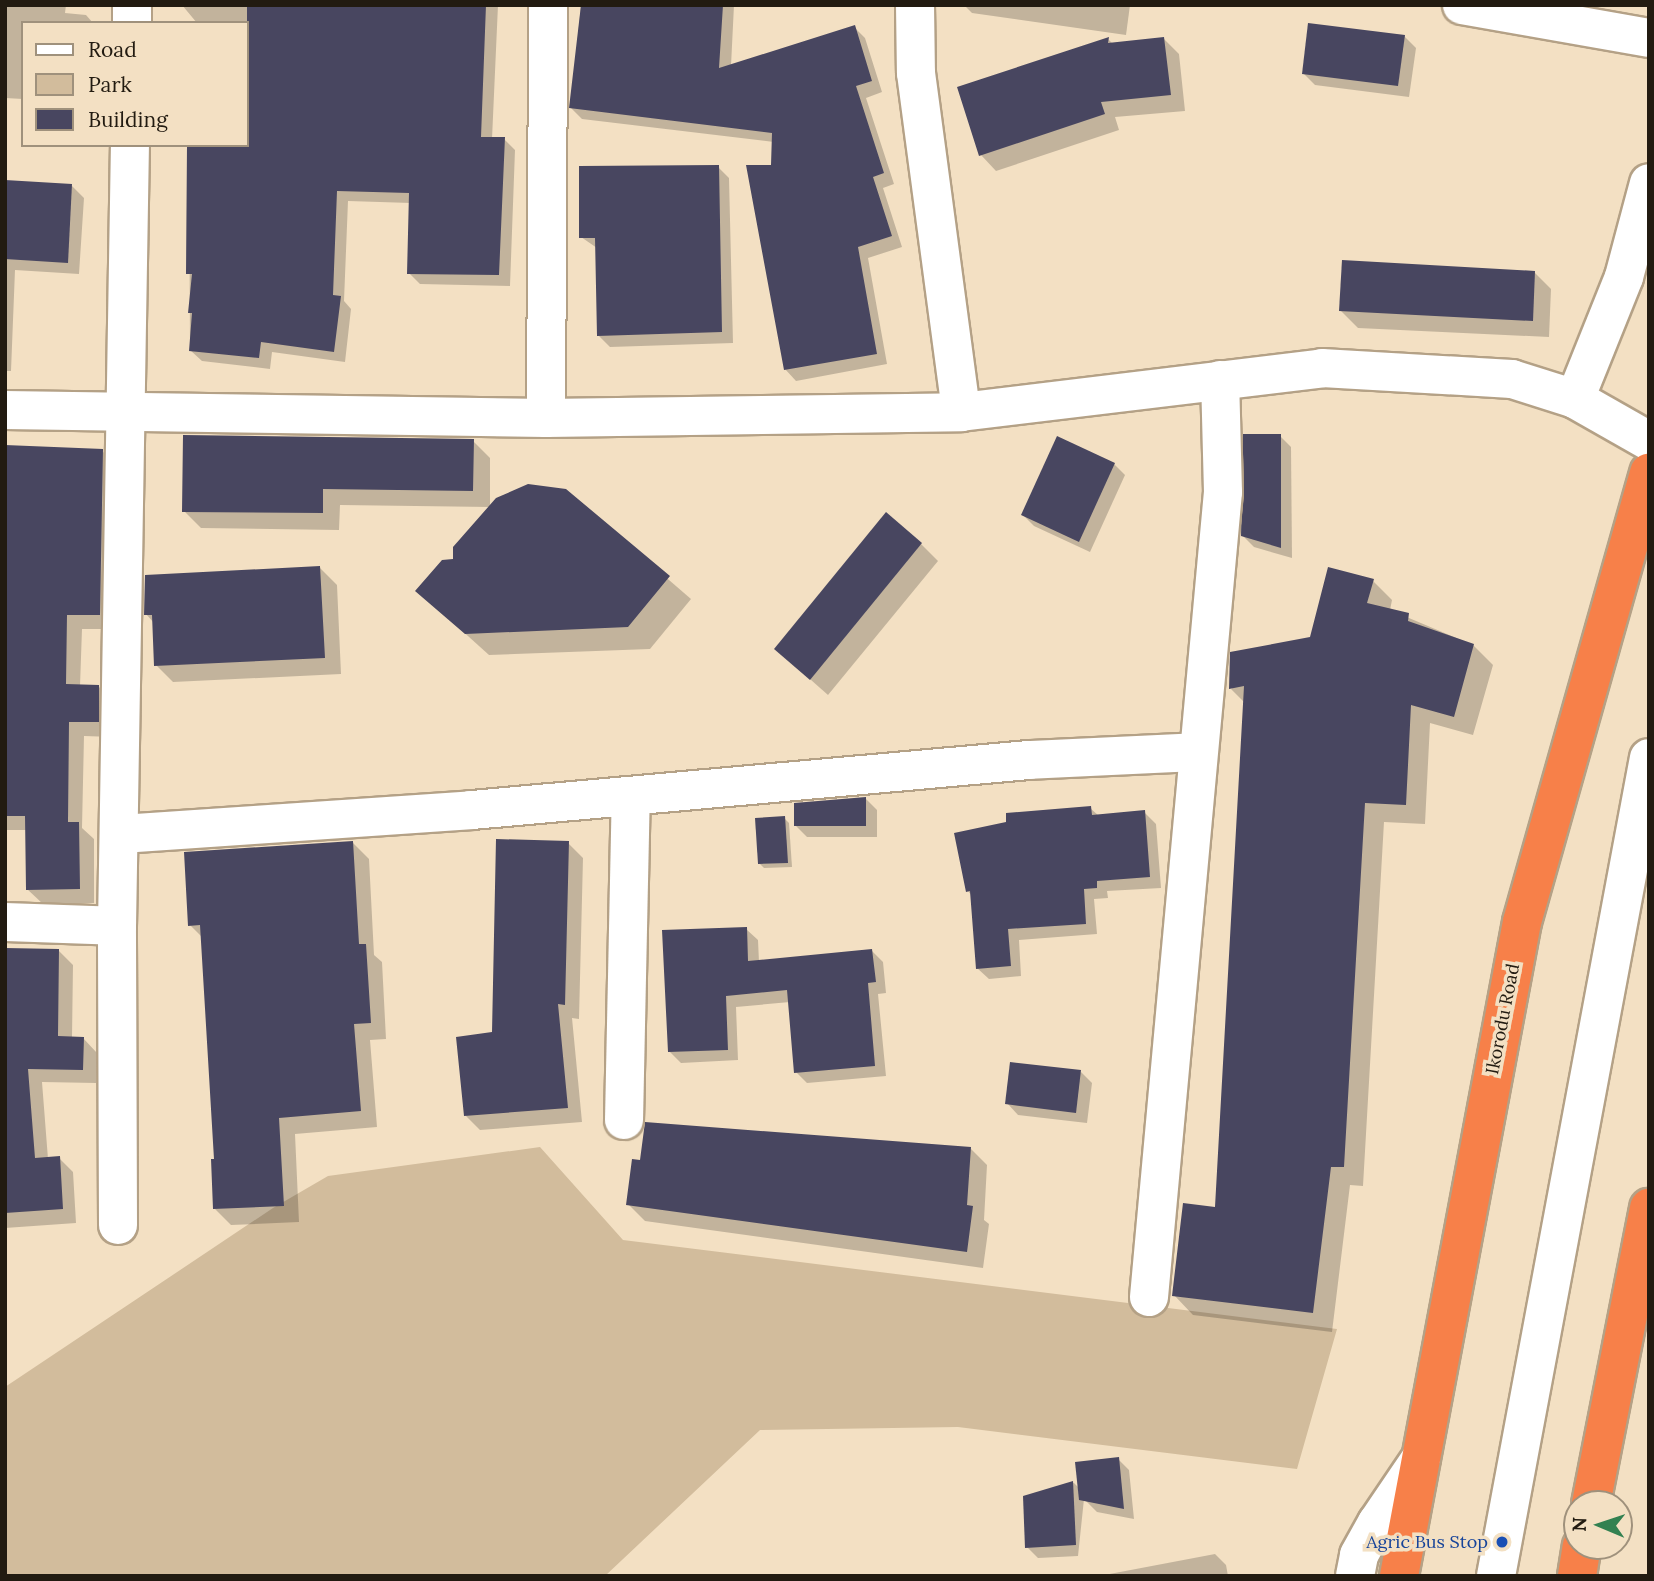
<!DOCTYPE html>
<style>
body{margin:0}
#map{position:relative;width:1654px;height:1581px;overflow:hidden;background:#f3e0c3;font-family:Lora,serif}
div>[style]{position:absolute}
.green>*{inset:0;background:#d2bc9c}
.shadow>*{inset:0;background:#0003}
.building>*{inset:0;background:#484660}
.roads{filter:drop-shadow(2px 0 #b4a186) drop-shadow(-2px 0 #b4a186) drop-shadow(0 2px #b4a186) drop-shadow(0 -2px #b4a186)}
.minor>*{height:38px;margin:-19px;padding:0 19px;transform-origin:19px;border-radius:19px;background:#fff}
.highway>*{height:38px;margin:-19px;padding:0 19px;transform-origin:19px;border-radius:19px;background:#f78049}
.dots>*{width:19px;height:19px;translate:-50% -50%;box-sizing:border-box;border:4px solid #f3e0c3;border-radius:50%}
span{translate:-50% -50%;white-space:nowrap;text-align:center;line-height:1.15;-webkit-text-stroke:7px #f3e0c3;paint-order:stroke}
.street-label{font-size:18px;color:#221b11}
.transit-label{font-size:18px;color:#164399}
.right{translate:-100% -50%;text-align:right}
.frame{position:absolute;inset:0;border:7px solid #221b11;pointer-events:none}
.legend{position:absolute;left:21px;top:21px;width:228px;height:126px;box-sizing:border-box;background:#f3e0c3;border:2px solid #9f917c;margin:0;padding:9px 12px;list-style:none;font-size:21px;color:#221b11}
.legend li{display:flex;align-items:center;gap:14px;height:35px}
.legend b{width:35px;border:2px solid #9f917c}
.north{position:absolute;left:1563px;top:1490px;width:70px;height:70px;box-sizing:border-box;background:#f3e0c3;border:2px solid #9f917c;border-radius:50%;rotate:272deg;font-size:19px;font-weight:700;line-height:28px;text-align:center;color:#221b11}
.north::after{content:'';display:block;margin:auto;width:24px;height:32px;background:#338151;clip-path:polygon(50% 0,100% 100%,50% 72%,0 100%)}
</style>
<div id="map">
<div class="green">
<div style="clip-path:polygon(540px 1147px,623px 1240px,1337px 1329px,1297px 1469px,958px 1427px,760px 1430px,605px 1576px,5px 1576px,5px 1387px,273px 1208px,328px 1176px)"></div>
</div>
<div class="shadow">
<div style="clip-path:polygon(5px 5px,66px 5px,65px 13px,86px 15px,93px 23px,23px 23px,23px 99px,5px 98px)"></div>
<div style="clip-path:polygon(182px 5px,498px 5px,492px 139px,504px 139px,515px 150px,510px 286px,420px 284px,409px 273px,411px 203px,348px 201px,344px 301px,351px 309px,345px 362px,272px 352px,270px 369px,202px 361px,190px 350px,189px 145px,247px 145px,247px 23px,197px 23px)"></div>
<div style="clip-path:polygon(581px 5px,734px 5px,731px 66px,854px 27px,865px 38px,882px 92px,866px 98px,894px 184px,883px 188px,902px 247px,868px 258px,887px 364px,796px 381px,785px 369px,774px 142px,582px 119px,571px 108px)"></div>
<div style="clip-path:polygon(964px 5px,1130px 5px,1126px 35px,972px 13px)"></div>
<div style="clip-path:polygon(1404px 36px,1416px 48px,1409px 97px,1315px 85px,1304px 74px)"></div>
<div style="clip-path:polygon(1108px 39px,1113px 44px,1164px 39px,1179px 54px,1185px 111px,1115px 117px,1119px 130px,996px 171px,981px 155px)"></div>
<div style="clip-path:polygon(718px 167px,729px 178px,733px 343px,610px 347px,598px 335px,597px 248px,581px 237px)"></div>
<div style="clip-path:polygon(5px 182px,71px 185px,84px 198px,79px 274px,15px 270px,11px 371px,5px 371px)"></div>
<div style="clip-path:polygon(1534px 272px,1551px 289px,1549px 337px,1358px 328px,1341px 311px)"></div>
<div style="clip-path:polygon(1280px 436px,1291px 447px,1292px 558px,1254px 547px,1243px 536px)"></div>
<div style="clip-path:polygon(473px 441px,490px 458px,490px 507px,340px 505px,339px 530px,201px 528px,184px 511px)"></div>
<div style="clip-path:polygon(5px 447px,102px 451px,118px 466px,115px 629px,82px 629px,80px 686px,98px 686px,114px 702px,113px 737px,84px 736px,82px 828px,94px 839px,94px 903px,43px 904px,27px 889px,27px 830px,5px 830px)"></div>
<div style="clip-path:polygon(1114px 464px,1125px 475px,1090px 552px,1034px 526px,1023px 515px)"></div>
<div style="clip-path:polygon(565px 490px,691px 599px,650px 649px,489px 655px,418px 591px)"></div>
<div style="clip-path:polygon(921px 544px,938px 561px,828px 695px,776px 649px)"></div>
<div style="clip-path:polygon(320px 568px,337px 585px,341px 674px,173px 682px,156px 665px,154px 623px,146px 614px)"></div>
<div style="clip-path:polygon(1373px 581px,1392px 600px,1390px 610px,1473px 645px,1493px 665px,1473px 735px,1430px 723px,1425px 824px,1384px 822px,1363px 1186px,1350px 1185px,1332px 1332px,1193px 1315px,1174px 1295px,1217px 1209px,1245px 703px,1231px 689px,1311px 639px)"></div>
<div style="clip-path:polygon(865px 798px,877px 810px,877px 837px,807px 837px,796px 826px)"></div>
<div style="clip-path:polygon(1090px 808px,1099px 816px,1144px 812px,1156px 824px,1161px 888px,1107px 891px,1108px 898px,1094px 899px,1097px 934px,1019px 940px,1021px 976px,989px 979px,977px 968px,972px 896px,968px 891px)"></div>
<div style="clip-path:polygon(784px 818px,789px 823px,792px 867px,764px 868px,759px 863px)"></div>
<div style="clip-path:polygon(353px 843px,369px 859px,374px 955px,382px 962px,386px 1039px,370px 1040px,377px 1127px,295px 1134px,299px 1222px,231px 1225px,214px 1208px,216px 1160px,203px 938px,190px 925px)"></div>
<div style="clip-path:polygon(568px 843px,583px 858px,579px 1019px,572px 1018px,582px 1122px,480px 1130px,466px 1116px)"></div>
<div style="clip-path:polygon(746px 929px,758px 940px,759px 962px,872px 951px,883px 962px,886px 993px,878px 994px,886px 1076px,807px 1083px,796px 1072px,790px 1002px,736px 1007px,738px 1060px,681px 1063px,669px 1051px)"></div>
<div style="clip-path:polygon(5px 950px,59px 951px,73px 965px,72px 1038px,83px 1038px,97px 1053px,96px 1083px,42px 1082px,48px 1159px,59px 1158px,73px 1172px,76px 1223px,5px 1228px)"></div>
<div style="clip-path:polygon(1081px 1072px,1092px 1083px,1087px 1123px,1018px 1115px,1007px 1103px)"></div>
<div style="clip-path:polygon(970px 1148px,987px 1165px,984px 1220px,989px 1224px,983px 1268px,645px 1221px,628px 1204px)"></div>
<div style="clip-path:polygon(1118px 1459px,1129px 1470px,1134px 1519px,1097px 1512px,1084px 1499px,1078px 1556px,1038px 1558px,1027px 1547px,1024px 1497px,1074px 1483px,1084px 1493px)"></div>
<div style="clip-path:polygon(1215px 1554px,1226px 1565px,1228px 1576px,1099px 1576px)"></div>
</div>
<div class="building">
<div style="clip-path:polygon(247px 5px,486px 5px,481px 137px,505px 137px,499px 275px,407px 274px,409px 193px,337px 191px,333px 295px,341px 296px,334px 352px,261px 342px,259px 358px,189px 351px,192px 313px,188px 313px,192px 274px,186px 274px,187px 145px,247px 145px)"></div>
<div style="clip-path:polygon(581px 5px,723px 5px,719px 68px,855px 25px,872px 81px,856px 86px,884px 173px,873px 177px,892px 236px,858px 247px,877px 354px,784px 370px,746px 165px,771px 165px,772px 133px,569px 108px)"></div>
<div style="clip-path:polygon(1308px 23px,1405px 35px,1398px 86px,1302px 74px)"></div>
<div style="clip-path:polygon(1109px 37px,1108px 43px,1164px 37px,1171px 95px,1101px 102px,1105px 114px,979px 156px,957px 87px)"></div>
<div style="clip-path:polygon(719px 165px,722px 332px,597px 336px,595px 238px,579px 238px,579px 166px)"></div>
<div style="clip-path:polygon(5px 180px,72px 184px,68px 263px,5px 259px)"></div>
<div style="clip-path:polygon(1342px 260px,1535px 271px,1533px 321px,1339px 311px)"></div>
<div style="clip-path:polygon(1243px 434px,1281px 434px,1281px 548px,1241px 536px)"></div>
<div style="clip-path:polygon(183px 435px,474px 439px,473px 491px,323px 489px,323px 513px,182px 512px)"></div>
<div style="clip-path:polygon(1057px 436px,1115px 463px,1079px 542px,1021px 515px)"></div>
<div style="clip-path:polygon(5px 445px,103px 449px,100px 615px,67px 615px,66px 684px,99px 685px,99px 722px,69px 722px,68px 822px,79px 822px,80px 889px,26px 890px,25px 816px,5px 816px)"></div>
<div style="clip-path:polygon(528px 484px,566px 489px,670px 576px,628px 627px,465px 634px,415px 591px,442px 560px,453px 559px,453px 547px,496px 498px)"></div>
<div style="clip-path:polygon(886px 512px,922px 543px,810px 680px,774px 649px)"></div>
<div style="clip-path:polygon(320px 566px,325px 658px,154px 666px,152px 615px,144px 615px,145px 575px)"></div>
<div style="clip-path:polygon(1328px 567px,1374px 579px,1367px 603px,1409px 613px,1408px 621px,1474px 644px,1454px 717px,1411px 705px,1406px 805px,1365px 803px,1344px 1167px,1331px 1167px,1313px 1313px,1172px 1296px,1183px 1203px,1215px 1207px,1244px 686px,1229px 689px,1230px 652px,1310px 637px)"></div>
<div style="clip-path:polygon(866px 797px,866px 826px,794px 826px,794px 803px)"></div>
<div style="clip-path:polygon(1091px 806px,1092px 815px,1145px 810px,1150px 877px,1097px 881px,1097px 888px,1084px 889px,1086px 924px,1008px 929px,1011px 966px,976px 969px,970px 891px,966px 892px,954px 833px,1006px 822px,1006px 813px)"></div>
<div style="clip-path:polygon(785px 816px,788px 863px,758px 864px,755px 818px)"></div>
<div style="clip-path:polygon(496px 839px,569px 841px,565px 1005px,558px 1004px,568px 1108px,464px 1116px,456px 1037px,492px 1032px)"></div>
<div style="clip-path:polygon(353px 841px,359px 944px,366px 944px,371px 1023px,354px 1024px,361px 1111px,279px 1118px,284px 1206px,213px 1209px,211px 1159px,214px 1159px,200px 925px,188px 926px,184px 852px)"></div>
<div style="clip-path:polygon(747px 927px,748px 961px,872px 949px,876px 982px,868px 983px,875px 1066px,794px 1073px,787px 990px,726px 996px,728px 1050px,668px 1052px,662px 930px)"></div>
<div style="clip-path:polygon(5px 948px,59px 949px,58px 1036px,84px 1037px,83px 1070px,28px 1069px,35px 1158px,60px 1156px,63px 1209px,5px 1213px)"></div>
<div style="clip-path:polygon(1010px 1062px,1081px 1070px,1076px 1113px,1005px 1104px)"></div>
<div style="clip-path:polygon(645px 1122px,971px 1147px,967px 1205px,973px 1206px,967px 1252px,626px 1205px,632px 1159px,640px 1160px)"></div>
<div style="clip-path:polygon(1119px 1457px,1124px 1509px,1079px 1500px,1075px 1462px)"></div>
<div style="clip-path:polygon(1073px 1481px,1076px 1545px,1025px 1548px,1023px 1496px)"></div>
</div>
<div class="roads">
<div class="minor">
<div style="left:915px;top:5px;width:68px;rotate:89.2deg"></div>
<div style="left:916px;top:73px;width:342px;rotate:82.4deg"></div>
<div style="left:1462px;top:5px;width:190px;rotate:10deg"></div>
<div style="left:132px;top:23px;width:18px;rotate:-90deg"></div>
<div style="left:1575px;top:399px;width:131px;rotate:-68.1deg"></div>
<div style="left:1624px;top:277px;width:97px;rotate:-75.1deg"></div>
<div style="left:5px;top:410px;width:541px;rotate:0.85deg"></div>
<div style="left:546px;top:418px;width:415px;rotate:-0.8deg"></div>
<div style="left:961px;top:412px;width:364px;rotate:-6.9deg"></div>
<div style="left:1322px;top:368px;width:190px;rotate:3.3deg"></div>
<div style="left:1512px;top:379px;width:66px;rotate:17.6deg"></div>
<div style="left:1575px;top:399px;width:85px;rotate:29.6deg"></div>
<div style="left:546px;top:418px;width:413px;rotate:-89.7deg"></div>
<div style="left:122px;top:834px;width:351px;rotate:-3.9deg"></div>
<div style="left:472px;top:810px;width:559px;rotate:-5.13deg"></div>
<div style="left:1029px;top:760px;width:169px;rotate:-2.7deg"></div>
<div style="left:5px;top:922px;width:112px;rotate:2deg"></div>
<div style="left:624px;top:1120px;width:324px;rotate:-88.8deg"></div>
<div style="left:118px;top:1225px;width:299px;rotate:-90.2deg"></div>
<div style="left:117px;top:926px;width:781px;rotate:-89.05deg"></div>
<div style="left:1149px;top:1297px;width:808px;rotate:-84.75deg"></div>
<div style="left:1223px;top:492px;width:112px;rotate:-91.5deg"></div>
<div style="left:1355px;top:1576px;width:21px;rotate:-79deg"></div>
<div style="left:1359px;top:1555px;width:37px;rotate:-61deg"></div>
<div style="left:1377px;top:1523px;width:78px;rotate:-55.9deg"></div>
<div style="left:1496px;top:1576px;width:832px;rotate:-79.41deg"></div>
</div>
<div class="highway">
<div style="left:1591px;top:1504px;width:302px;rotate:-78.9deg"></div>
<div style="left:1399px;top:1576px;width:665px;rotate:-79.35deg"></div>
<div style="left:1522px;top:922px;width:467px;rotate:-74.2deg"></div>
<div style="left:1577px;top:1576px;width:30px;rotate:-81deg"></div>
</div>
</div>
<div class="dots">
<div style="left:1502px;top:1542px;background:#1a4fb4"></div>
</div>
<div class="street-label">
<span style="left:1503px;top:1019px;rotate:-79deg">Ikorodu Road</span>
</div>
<div class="transit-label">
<span class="right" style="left:1488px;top:1542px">Agric Bus Stop</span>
</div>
<div class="frame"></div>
<ul class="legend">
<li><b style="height:9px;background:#fff"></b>Road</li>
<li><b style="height:19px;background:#d2bc9c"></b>Park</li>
<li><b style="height:19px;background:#484660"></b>Building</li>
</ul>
<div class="north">N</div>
</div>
